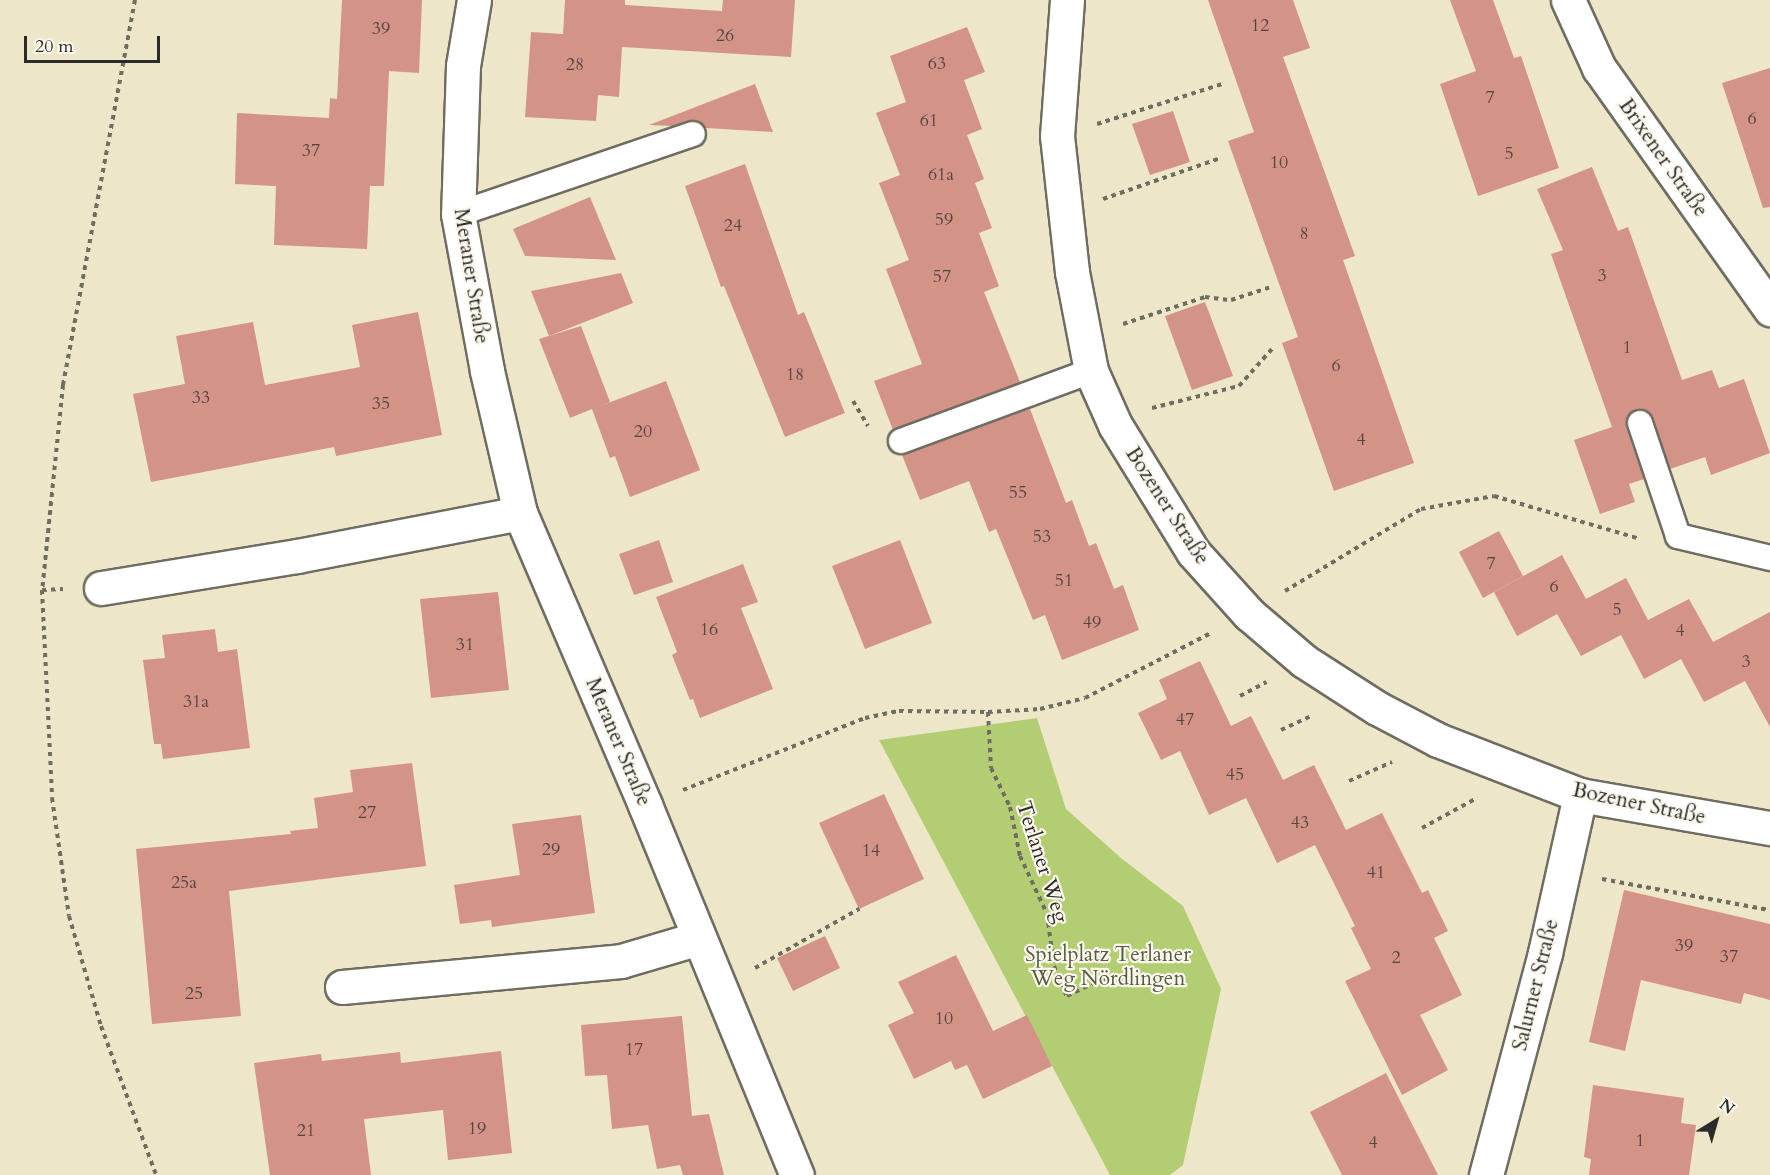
<!DOCTYPE html>
<html>
<head>
<meta charset="utf-8">
<style>
  body { margin:0 }
  #map { position:relative; width:1770px; height:1175px; overflow:hidden; background:#ede6c8; font-family:Cardo,serif }
  div>[style] { position:absolute }
  .green>* { inset:0; background:#b3cd73 }
  .building>* { inset:0; background:#d49387 }
  .path>* { height:4px; margin-top:-2px; transform-origin:0; background:repeating-linear-gradient(90deg,#6f6c62 0 4.5px,transparent 0 9px) }
  .roads { filter:drop-shadow(2px 0 #6f6c62) drop-shadow(-2px 0 #6f6c62) drop-shadow(0 2px #6f6c62) drop-shadow(0 -2px #6f6c62) }
  .lane>* { height:24px; margin:-12px; padding:0 12px; transform-origin:12px; border-radius:12px; background:#fff }
  .street>* { height:33px; margin:-16.5px; padding:0 16.5px; transform-origin:16.5px; border-radius:16.5px; background:#fff }
  span { translate:-50% -50%; white-space:nowrap; text-align:center; line-height:1.15; -webkit-text-stroke:4.5px #fbf7ec; paint-order:stroke }
  .number-label { font-size:18px; color:#554542 }
  .number-label span { -webkit-text-stroke-width:0 }
  .street-label { font-size:21px; color:#2b2b2b }
  .park-label { font-size:21px; color:#545c41 }
  .north { position:absolute; left:1686px; top:1091px; width:60px; height:60px; -webkit-text-stroke:4px #fbf7ec; paint-order:stroke; rotate:37deg; font-size:16px; font-weight:700; line-height:24px; text-align:center; color:#2b2b2b }
  .north::after { content:''; display:block; margin:auto; width:21px; height:27px; background:#2b2b2b; clip-path:polygon(50% 0,100% 100%,50% 72%,0 100%) }
  .scale { position:absolute; left:24px; top:36px; width:136px; height:27px; box-sizing:border-box; border:3px solid #2b2b2b; border-top:0; padding-left:8px; font-size:18px; line-height:21px; white-space:nowrap; color:#2b2b2b; -webkit-text-stroke:4px #fbf7ec; paint-order:stroke }
</style>
</head>
<body>
<div id="map">
  <div class="green">
    <div style="clip-path:polygon(1037px 718px,1066px 809px,1121px 858px,1183px 906px,1221px 989px,1183px 1165px,1170px 1175px,1110px 1175px,879px 740px)"></div>
  </div>
  <div class="building">
    <div style="clip-path:polygon(342px 0,422px 0,419px 73px,389px 71px,384px 186px,370px 186px,367px 249px,274px 245px,276px 186px,235px 184px,237px 113px,329px 118px,330px 98px,337px 99px)"></div>
    <div style="clip-path:polygon(565px 0,625px 0,625px 5px,722px 11px,723px 0,795px 0,791px 57px,622px 47px,619px 97px,598px 95px,596px 121px,525px 117px,531px 32px,563px 34px)"></div>
    <div style="clip-path:polygon(1208px 0,1293px 0,1310px 48px,1283px 57px,1355px 256px,1343px 260px,1414px 463px,1334px 491px,1282px 343px,1298px 337px,1228px 141px,1254px 132px)"></div>
    <div style="clip-path:polygon(1450px 0,1493px 0,1514px 58px,1521px 56px,1559px 168px,1478px 196px,1440px 84px,1476px 71px)"></div>
    <div style="clip-path:polygon(967px 27px,985px 72px,964px 80px,982px 129px,967px 135px,984px 179px,975px 183px,992px 228px,979px 233px,999px 286px,984px 292px,1020px 382px,893px 430px,874px 381px,922px 364px,886px 269px,909px 260px,879px 183px,900px 175px,876px 113px,906px 102px,890px 56px)"></div>
    <div style="clip-path:polygon(1770px 68px,1770px 207px,1763px 208px,1722px 83px)"></div>
    <div style="clip-path:polygon(755px 84px,773px 132px,706px 128px,695px 120px,672px 126px,649px 125px)"></div>
    <div style="clip-path:polygon(1173px 111px,1190px 162px,1150px 175px,1132px 124px)"></div>
    <div style="clip-path:polygon(745px 164px,798px 315px,804px 312px,845px 413px,785px 437px,724px 286px,721px 287px,685px 186px)"></div>
    <div style="clip-path:polygon(1592px 167px,1618px 231px,1628px 227px,1682px 380px,1712px 370px,1719px 388px,1744px 379px,1770px 453px,1711px 475px,1705px 457px,1670px 469px,1653px 418px,1643px 409px,1635px 410px,1629px 414px,1626px 427px,1644px 479px,1629px 484px,1635px 502px,1600px 514px,1574px 440px,1612px 427px,1551px 254px,1563px 250px,1537px 189px)"></div>
    <div style="clip-path:polygon(590px 197px,616px 260px,525px 256px,513px 229px)"></div>
    <div style="clip-path:polygon(621px 273px,633px 303px,549px 336px,531px 291px)"></div>
    <div style="clip-path:polygon(1205px 302px,1233px 376px,1192px 390px,1165px 316px)"></div>
    <div style="clip-path:polygon(418px 312px,442px 435px,336px 456px,334px 447px,151px 482px,133px 394px,185px 384px,176px 336px,253px 322px,265px 385px,360px 367px,352px 325px)"></div>
    <div style="clip-path:polygon(581px 326px,610px 402px,595px 408px,666px 381px,700px 470px,630px 497px,615px 456px,610px 458px,592px 409px,570px 418px,539px 339px)"></div>
    <div style="clip-path:polygon(1030px 409px,1066px 503px,1072px 500px,1089px 546px,1096px 543px,1114px 589px,1123px 585px,1139px 630px,1062px 660px,1045px 615px,1033px 620px,996px 529px,989px 532px,969px 481px,920px 500px,902px 455px)"></div>
    <div style="clip-path:polygon(1499px 531px,1523px 576px,1483px 598px,1459px 552px)"></div>
    <div style="clip-path:polygon(659px 540px,673px 582px,634px 595px,619px 554px)"></div>
    <div style="clip-path:polygon(900px 540px,932px 623px,865px 649px,832px 566px)"></div>
    <div style="clip-path:polygon(1562px 555px,1586px 599px,1626px 578px,1648px 620px,1689px 599px,1713px 642px,1770px 612px,1770px 727px,1745px 681px,1704px 702px,1681px 659px,1644px 679px,1621px 635px,1581px 656px,1557px 614px,1517px 636px,1494px 592px)"></div>
    <div style="clip-path:polygon(743px 564px,758px 602px,741px 608px,773px 689px,700px 718px,693px 699px,690px 700px,672px 655px,677px 652px,656px 597px)"></div>
    <div style="clip-path:polygon(498px 592px,509px 690px,431px 698px,420px 599px)"></div>
    <div style="clip-path:polygon(215px 629px,218px 652px,237px 649px,250px 748px,163px 759px,161px 744px,154px 744px,143px 660px,165px 658px,162px 635px)"></div>
    <div style="clip-path:polygon(1200px 661px,1231px 726px,1251px 716px,1283px 780px,1314px 765px,1346px 830px,1382px 813px,1422px 893px,1428px 890px,1448px 931px,1434px 938px,1462px 995px,1420px 1015px,1448px 1070px,1402px 1095px,1345px 981px,1371px 969px,1351px 928px,1355px 926px,1315px 845px,1277px 863px,1246px 798px,1209px 815px,1180px 751px,1161px 760px,1138px 713px,1167px 699px,1159px 680px)"></div>
    <div style="clip-path:polygon(412px 763px,426px 866px,229px 891px,241px 1016px,152px 1024px,136px 849px,291px 834px,290px 831px,318px 828px,314px 798px,353px 792px,350px 770px)"></div>
    <div style="clip-path:polygon(884px 794px,924px 879px,859px 909px,819px 823px)"></div>
    <div style="clip-path:polygon(581px 815px,595px 913px,492px 927px,491px 920px,460px 924px,454px 885px,520px 875px,512px 824px)"></div>
    <div style="clip-path:polygon(1624px 890px,1770px 924px,1770px 1000px,1744px 993px,1741px 1004px,1641px 980px,1625px 1051px,1589px 1042px)"></div>
    <div style="clip-path:polygon(825px 936px,840px 968px,793px 991px,777px 958px)"></div>
    <div style="clip-path:polygon(956px 955px,993px 1031px,1027px 1015px,1052px 1066px,983px 1099px,967px 1065px,955px 1070px,951px 1061px,914px 1079px,888px 1025px,914px 1013px,898px 982px)"></div>
    <div style="clip-path:polygon(682px 1016px,692px 1116px,709px 1114px,724px 1175px,683px 1175px,680px 1165px,657px 1169px,648px 1125px,612px 1129px,607px 1075px,585px 1076px,581px 1025px)"></div>
    <div style="clip-path:polygon(501px 1051px,512px 1153px,448px 1160px,443px 1110px,364px 1119px,371px 1175px,270px 1175px,254px 1063px,321px 1054px,322px 1061px,400px 1052px,401px 1063px)"></div>
    <div style="clip-path:polygon(1386px 1073px,1438px 1175px,1342px 1175px,1310px 1112px)"></div>
    <div style="clip-path:polygon(1593px 1085px,1684px 1098px,1681px 1123px,1696px 1125px,1689px 1175px,1589px 1175px,1591px 1159px,1584px 1157px)"></div>
  </div>
  <div class="path">
    <div style="left:135px;top:0;width:392px;rotate:100.6deg"></div>
    <div style="left:63px;top:385px;width:206px;rotate:95.8deg"></div>
    <div style="left:42px;top:590px;width:208px;rotate:87.2deg"></div>
    <div style="left:52px;top:798px;width:119px;rotate:81.8deg"></div>
    <div style="left:69px;top:916px;width:115px;rotate:73.8deg"></div>
    <div style="left:101px;top:1026px;width:159px;rotate:69.7deg"></div>
    <div style="left:1097px;top:124px;width:131px;rotate:-17.7deg"></div>
    <div style="left:1103px;top:199px;width:125px;rotate:-19.2deg"></div>
    <div style="left:1123px;top:324px;width:86px;rotate:-18.2deg"></div>
    <div style="left:1205px;top:297px;width:26px;rotate:7deg"></div>
    <div style="left:1231px;top:300px;width:40px;rotate:-18deg"></div>
    <div style="left:853px;top:401px;width:29px;rotate:59deg"></div>
    <div style="left:1152px;top:408px;width:90px;rotate:-14.2deg"></div>
    <div style="left:1239px;top:386px;width:50px;rotate:-48.3deg"></div>
    <div style="left:42px;top:590px;width:21px;rotate:-3deg"></div>
    <div style="left:1285px;top:591px;width:159px;rotate:-31.1deg"></div>
    <div style="left:1421px;top:509px;width:74px;rotate:-10.1deg"></div>
    <div style="left:1494px;top:496px;width:152px;rotate:16.4deg"></div>
    <div style="left:1240px;top:696px;width:30px;rotate:-28deg"></div>
    <div style="left:988px;top:712px;width:56px;rotate:86.9deg"></div>
    <div style="left:991px;top:768px;width:43px;rotate:64deg"></div>
    <div style="left:1010px;top:807px;width:50px;rotate:78.5deg"></div>
    <div style="left:1020px;top:856px;width:64px;rotate:65deg"></div>
    <div style="left:1047px;top:914px;width:52px;rotate:82.3deg"></div>
    <div style="left:1054px;top:966px;width:33px;rotate:67deg"></div>
    <div style="left:1067px;top:996px;width:39px;rotate:-26deg"></div>
    <div style="left:1102px;top:979px;width:22px;rotate:-5deg"></div>
    <div style="left:1281px;top:730px;width:35px;rotate:-25deg"></div>
    <div style="left:1349px;top:781px;width:47px;rotate:-23.8deg"></div>
    <div style="left:683px;top:790px;width:196px;rotate:-21.6deg"></div>
    <div style="left:865px;top:718px;width:35px;rotate:-12deg"></div>
    <div style="left:899px;top:711px;width:89px;rotate:0.6deg"></div>
    <div style="left:988px;top:712px;width:52px;rotate:-3.3deg"></div>
    <div style="left:1040px;top:709px;width:46px;rotate:-13.7deg"></div>
    <div style="left:1085px;top:698px;width:142px;rotate:-27.3deg"></div>
    <div style="left:1422px;top:828px;width:63px;rotate:-28.6deg"></div>
    <div style="left:1602px;top:879px;width:171px;rotate:10.5deg"></div>
    <div style="left:755px;top:968px;width:120px;rotate:-29.6deg"></div>
  </div>
  <div class="roads">
    <div class="lane">
      <div style="left:458px;top:214px;width:248px;rotate:-18.8deg"></div>
      <div style="left:1640px;top:423px;width:119px;rotate:71.4deg"></div>
      <div style="left:1678px;top:536px;width:95px;rotate:13.4deg"></div>
      <div style="left:901px;top:441px;width:202px;rotate:-20.2deg"></div>
    </div>
    <div class="street">
      <div style="left:474px;top:0;width:67px;rotate:99.5deg"></div>
      <div style="left:463px;top:66px;width:148px;rotate:91.9deg"></div>
      <div style="left:458px;top:214px;width:160px;rotate:79.5deg"></div>
      <div style="left:487px;top:371px;width:146px;rotate:76.9deg"></div>
      <div style="left:520px;top:513px;width:318px;rotate:66.8deg"></div>
      <div style="left:645px;top:805px;width:400px;rotate:67.7deg"></div>
      <div style="left:1067px;top:0;width:136px;rotate:94.2deg"></div>
      <div style="left:1057px;top:136px;width:137px;rotate:83.7deg"></div>
      <div style="left:1072px;top:272px;width:101px;rotate:79.1deg"></div>
      <div style="left:1091px;top:371px;width:59px;rotate:66deg"></div>
      <div style="left:1115px;top:425px;width:149px;rotate:58.4deg"></div>
      <div style="left:1193px;top:552px;width:84px;rotate:47.9deg"></div>
      <div style="left:1249px;top:614px;width:72px;rotate:40.5deg"></div>
      <div style="left:1304px;top:661px;width:87px;rotate:32.8deg"></div>
      <div style="left:1377px;top:708px;width:69px;rotate:27.7deg"></div>
      <div style="left:1438px;top:740px;width:152px;rotate:21.2deg"></div>
      <div style="left:1580px;top:795px;width:193px;rotate:9.9deg"></div>
      <div style="left:1568px;top:0;width:75px;rotate:65.5deg"></div>
      <div style="left:1599px;top:68px;width:296px;rotate:54.6deg"></div>
      <div style="left:101px;top:588px;width:199px;rotate:-9.3deg"></div>
      <div style="left:297px;top:556px;width:227px;rotate:-10.9deg"></div>
      <div style="left:342px;top:987px;width:280px;rotate:-5.3deg"></div>
      <div style="left:621px;top:961px;width:81px;rotate:-16.4deg"></div>
      <div style="left:1486px;top:1175px;width:230px;rotate:-75.1deg"></div>
      <div style="left:1545px;top:953px;width:162px;rotate:-77.5deg"></div>
    </div>
  </div>
  <div class="number-label">
    <span style="left:1260px;top:26px">12</span>
    <span style="left:381px;top:29px">39</span>
    <span style="left:725px;top:36px">26</span>
    <span style="left:937px;top:64px">63</span>
    <span style="left:575px;top:65px">28</span>
    <span style="left:1490px;top:98px">7</span>
    <span style="left:1752px;top:119px">6</span>
    <span style="left:929px;top:121px">61</span>
    <span style="left:311px;top:151px">37</span>
    <span style="left:1509px;top:154px">5</span>
    <span style="left:1279px;top:163px">10</span>
    <span style="left:941px;top:175px">61a</span>
    <span style="left:944px;top:220px">59</span>
    <span style="left:733px;top:226px">24</span>
    <span style="left:1304px;top:234px">8</span>
    <span style="left:1602px;top:276px">3</span>
    <span style="left:942px;top:277px">57</span>
    <span style="left:1627px;top:348px">1</span>
    <span style="left:1336px;top:366px">6</span>
    <span style="left:795px;top:375px">18</span>
    <span style="left:201px;top:398px">33</span>
    <span style="left:381px;top:404px">35</span>
    <span style="left:643px;top:432px">20</span>
    <span style="left:1361px;top:440px">4</span>
    <span style="left:1018px;top:493px">55</span>
    <span style="left:1042px;top:537px">53</span>
    <span style="left:1491px;top:564px">7</span>
    <span style="left:1064px;top:581px">51</span>
    <span style="left:1554px;top:587px">6</span>
    <span style="left:1617px;top:610px">5</span>
    <span style="left:1092px;top:623px">49</span>
    <span style="left:709px;top:630px">16</span>
    <span style="left:1680px;top:631px">4</span>
    <span style="left:465px;top:645px">31</span>
    <span style="left:1746px;top:662px">3</span>
    <span style="left:196px;top:702px">31a</span>
    <span style="left:1185px;top:720px">47</span>
    <span style="left:1235px;top:775px">45</span>
    <span style="left:367px;top:813px">27</span>
    <span style="left:1300px;top:823px">43</span>
    <span style="left:551px;top:850px">29</span>
    <span style="left:871px;top:851px">14</span>
    <span style="left:1376px;top:873px">41</span>
    <span style="left:184px;top:883px">25a</span>
    <span style="left:1684px;top:946px">39</span>
    <span style="left:1729px;top:957px">37</span>
    <span style="left:1396px;top:958px">2</span>
    <span style="left:194px;top:994px">25</span>
    <span style="left:944px;top:1019px">10</span>
    <span style="left:634px;top:1050px">17</span>
    <span style="left:477px;top:1129px">19</span>
    <span style="left:306px;top:1131px">21</span>
    <span style="left:1640px;top:1141px">1</span>
    <span style="left:1373px;top:1143px">4</span>
  </div>
  <div class="street-label">
    <span style="left:1663px;top:158px;rotate:55deg">Brixener Straße</span>
    <span style="left:471px;top:276px;rotate:81deg">Meraner Straße</span>
    <span style="left:1167px;top:506px;rotate:57deg">Bozener Straße</span>
    <span style="left:618px;top:742px;rotate:67deg">Meraner Straße</span>
    <span style="left:1639px;top:804px;rotate:12deg">Bozener Straße</span>
    <span style="left:1042px;top:862px;rotate:72deg">Terlaner Weg</span>
    <span style="left:1536px;top:985px;rotate:-76deg">Salurner Straße</span>
  </div>
  <div class="park-label">
    <span style="left:1108px;top:967px">Spielplatz Terlaner<br>Weg Nördlingen</span>
  </div>
  <div class="north">N</div>
  <div class="scale">20 m</div>
</div>
</body>
</html>
